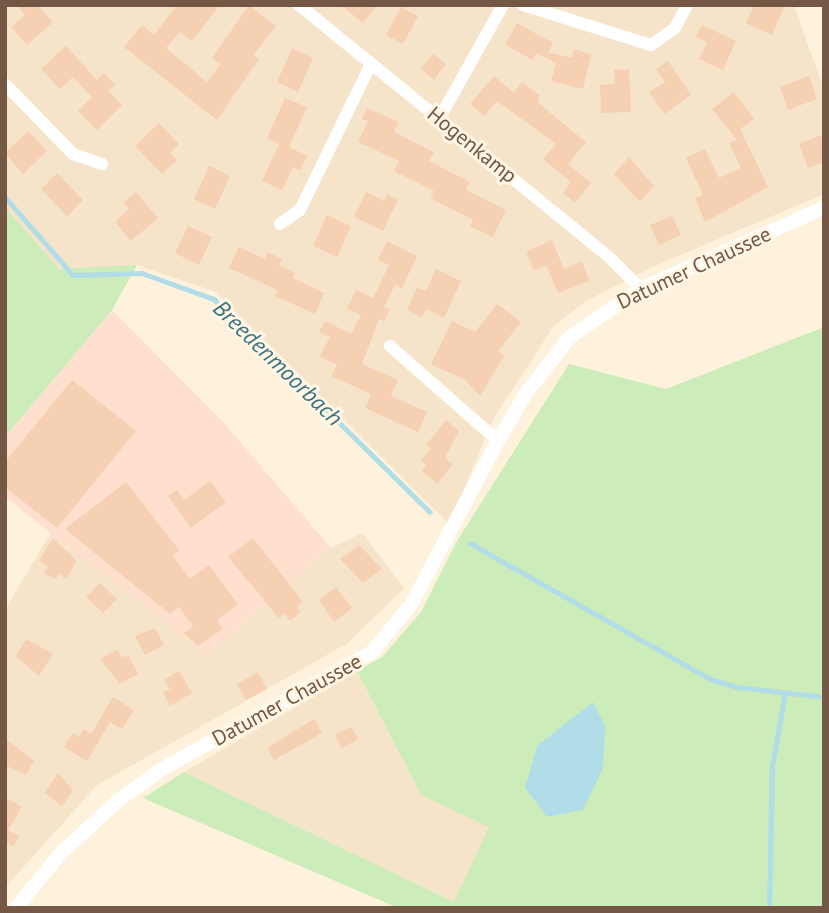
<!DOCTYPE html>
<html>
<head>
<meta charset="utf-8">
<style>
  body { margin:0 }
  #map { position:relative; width:829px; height:913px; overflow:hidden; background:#fef2dc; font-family:"PT Sans",sans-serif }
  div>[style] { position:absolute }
  .residential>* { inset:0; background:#f6e4ca }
  .commercial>* { inset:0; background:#ffe0cf }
  .green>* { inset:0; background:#ccecba }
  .water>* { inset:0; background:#b0dde8 }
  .stream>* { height:4.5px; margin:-2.25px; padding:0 2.25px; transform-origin:2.25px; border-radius:2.25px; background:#b0dde8 }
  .building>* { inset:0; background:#f5d0b2 }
  .minor>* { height:12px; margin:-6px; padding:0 6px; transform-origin:6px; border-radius:6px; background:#fff }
  .tertiary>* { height:14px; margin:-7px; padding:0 7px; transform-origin:7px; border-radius:7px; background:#fff }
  span { translate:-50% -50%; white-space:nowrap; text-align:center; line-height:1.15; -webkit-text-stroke:6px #fff6e4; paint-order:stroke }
  .street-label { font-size:21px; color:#745744 }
  .water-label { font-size:23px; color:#397383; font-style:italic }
  .frame { position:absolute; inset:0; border:7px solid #745744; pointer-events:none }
</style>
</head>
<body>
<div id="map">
  <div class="residential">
    <div style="clip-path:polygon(5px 5px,794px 5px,824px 90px,824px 194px,648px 269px,583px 303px,553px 327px,494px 418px,449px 524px,216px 292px,137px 265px,59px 270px,5px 207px)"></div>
    <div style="clip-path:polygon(51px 532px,207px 655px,331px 548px,362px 533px,404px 588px,348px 643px,96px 786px,5px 888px,5px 610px)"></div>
    <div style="clip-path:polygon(357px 671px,421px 795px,490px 827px,454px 902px,184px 772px)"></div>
  </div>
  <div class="commercial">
    <div style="clip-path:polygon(112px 310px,224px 423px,331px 548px,207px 655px,5px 497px,5px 437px)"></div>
  </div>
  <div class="green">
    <div style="clip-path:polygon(5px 207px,59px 269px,137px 265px,112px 310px,5px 437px)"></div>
    <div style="clip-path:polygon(824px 327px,824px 908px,398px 908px,143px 798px,184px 772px,454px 902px,489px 827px,421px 795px,357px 671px,382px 657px,421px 612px,457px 541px,569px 364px,666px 389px)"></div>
  </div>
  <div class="water">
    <div style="clip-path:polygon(593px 702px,605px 726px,603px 768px,583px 810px,547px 817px,525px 788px,537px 746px)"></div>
  </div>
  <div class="stream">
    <div style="left:5px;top:197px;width:103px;rotate:48.9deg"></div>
    <div style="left:73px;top:275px;width:69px;rotate:-1.7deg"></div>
    <div style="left:142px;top:273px;width:77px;rotate:19.9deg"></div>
    <div style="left:214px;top:299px;width:303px;rotate:44.6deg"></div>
    <div style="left:470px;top:543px;width:276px;rotate:29.5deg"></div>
    <div style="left:710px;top:679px;width:29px;rotate:16deg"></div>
    <div style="left:738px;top:687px;width:87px;rotate:6.6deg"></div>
    <div style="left:769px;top:908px;width:142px;rotate:-88.8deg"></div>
    <div style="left:772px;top:766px;width:74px;rotate:-79.9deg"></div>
  </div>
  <div class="building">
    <div style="clip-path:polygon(17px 5px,37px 5px,53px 22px,27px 45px,11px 27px,25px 15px)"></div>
    <div style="clip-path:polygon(177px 5px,220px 5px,192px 41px,180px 32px,166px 48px,207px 82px,221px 64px,212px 58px,249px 5px,276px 26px,253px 55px,259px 59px,217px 120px,124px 47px,142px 25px,154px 35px)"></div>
    <div style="clip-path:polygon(341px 5px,377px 5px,363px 23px)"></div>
    <div style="clip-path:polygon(754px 5px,785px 5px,772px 35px,746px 23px)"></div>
    <div style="clip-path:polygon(401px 7px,418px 16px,403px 44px,386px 35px)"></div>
    <div style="clip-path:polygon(517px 23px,553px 43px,548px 52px,572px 58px,574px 49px,591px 54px,583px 89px,551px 81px,556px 63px,536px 53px,533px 60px,505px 45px)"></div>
    <div style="clip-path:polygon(702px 25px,736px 41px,723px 70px,699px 59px,707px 42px,696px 37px)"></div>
    <div style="clip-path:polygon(66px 46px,97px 80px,104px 73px,115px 85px,108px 91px,122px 105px,97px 130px,78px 111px,92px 97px,73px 77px,60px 89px,41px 69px)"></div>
    <div style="clip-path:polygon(292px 48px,313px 58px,298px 92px,277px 82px)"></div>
    <div style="clip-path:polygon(433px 54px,446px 64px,434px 80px,421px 69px)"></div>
    <div style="clip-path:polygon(668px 61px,691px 95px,664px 114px,649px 92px,665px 82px,656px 69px)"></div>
    <div style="clip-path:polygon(629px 69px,631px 112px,601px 113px,600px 85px,615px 84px,614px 70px)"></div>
    <div style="clip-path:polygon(494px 76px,514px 93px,522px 82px,540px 95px,538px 103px,586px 142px,568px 164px,591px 183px,575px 203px,563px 193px,571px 182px,543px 159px,556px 144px,497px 101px,484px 116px,470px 104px)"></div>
    <div style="clip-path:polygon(809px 76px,817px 99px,788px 110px,780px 87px)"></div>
    <div style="clip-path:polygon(734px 92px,754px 119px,740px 129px,768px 187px,705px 222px,695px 198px,703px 195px,686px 158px,705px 149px,719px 178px,741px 168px,729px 143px,737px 140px,712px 109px)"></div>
    <div style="clip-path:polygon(285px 98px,307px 107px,289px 147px,307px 156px,300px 170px,293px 167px,282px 190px,262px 181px,279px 144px,267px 138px)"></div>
    <div style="clip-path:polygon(367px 108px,399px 122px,394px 132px,434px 152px,429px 161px,470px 182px,466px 190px,506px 210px,493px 237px,470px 226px,473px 220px,430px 198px,434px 191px,394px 171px,399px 161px,358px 142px,368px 121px,362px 119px)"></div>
    <div style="clip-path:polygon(159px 123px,179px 144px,170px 153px,177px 160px,162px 174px,135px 146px)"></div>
    <div style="clip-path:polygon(28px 131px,47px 151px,23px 174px,5px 153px)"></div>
    <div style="clip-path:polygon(824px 134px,824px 162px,808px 168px,799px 144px)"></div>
    <div style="clip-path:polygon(629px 157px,654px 186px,640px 202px,614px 174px)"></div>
    <div style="clip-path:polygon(209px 166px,230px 176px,215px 209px,194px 199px)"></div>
    <div style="clip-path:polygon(57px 173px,83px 200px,67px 216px,41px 189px)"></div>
    <div style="clip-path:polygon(136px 192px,158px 218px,131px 241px,115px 222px,129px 209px,123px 203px)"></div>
    <div style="clip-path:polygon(366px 192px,384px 201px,387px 194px,398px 199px,383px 231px,354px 217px)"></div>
    <div style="clip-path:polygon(327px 215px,351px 226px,337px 257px,313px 246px)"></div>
    <div style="clip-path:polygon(672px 216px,681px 235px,659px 245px,650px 225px)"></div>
    <div style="clip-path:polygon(188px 226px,212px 237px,199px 265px,175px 253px)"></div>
    <div style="clip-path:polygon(552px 240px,564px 269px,582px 261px,589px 281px,558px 293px,546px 265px,534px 271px,526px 252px)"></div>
    <div style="clip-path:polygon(387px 241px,417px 256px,402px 288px,395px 285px,384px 307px,390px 310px,384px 321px,379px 319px,362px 364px,398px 380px,391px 396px,427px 412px,418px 432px,365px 408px,371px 394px,331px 376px,337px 365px,320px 356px,330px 337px,319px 332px,325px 321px,351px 334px,361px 315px,347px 309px,356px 290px,373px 298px,389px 265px,378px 260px)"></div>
    <div style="clip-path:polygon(239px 247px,265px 259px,268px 252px,282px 259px,279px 265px,295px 273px,293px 278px,324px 293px,315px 314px,275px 296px,278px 290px,229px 268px)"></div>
    <div style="clip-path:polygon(436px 269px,461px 281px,444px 318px,426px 309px,422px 317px,407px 310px,417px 287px,426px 291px)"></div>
    <div style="clip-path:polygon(497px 304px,521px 322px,498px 351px,504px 356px,480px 396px,465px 380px,431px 364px,452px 321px,475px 332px)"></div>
    <div style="clip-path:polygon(72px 380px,136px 431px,57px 528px,5px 487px,5px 462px)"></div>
    <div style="clip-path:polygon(446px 420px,459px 431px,445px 458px,453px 464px,437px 484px,422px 471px,427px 465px,421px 460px,431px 449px,426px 445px)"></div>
    <div style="clip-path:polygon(210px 481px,226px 502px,191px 528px,168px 496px,177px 490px,184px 500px)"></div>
    <div style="clip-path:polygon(126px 482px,179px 550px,173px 556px,190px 579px,209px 565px,238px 604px,217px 620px,223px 629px,198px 646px,184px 633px,193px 626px,179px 607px,170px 614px,65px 529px)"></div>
    <div style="clip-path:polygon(53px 538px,77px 561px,66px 579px,59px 574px,55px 579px,44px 573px,48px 566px,39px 561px)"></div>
    <div style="clip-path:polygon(253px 538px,303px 602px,297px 607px,301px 612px,290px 621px,284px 614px,279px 618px,228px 557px)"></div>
    <div style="clip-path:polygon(359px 545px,382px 569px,363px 583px,340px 559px)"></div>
    <div style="clip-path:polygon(100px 583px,117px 599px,103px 613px,86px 597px)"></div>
    <div style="clip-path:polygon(336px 587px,352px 608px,334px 622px,319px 600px)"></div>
    <div style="clip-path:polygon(155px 628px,164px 645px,145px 655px,135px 636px)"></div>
    <div style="clip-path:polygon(26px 639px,53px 654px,39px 676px,16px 656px)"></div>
    <div style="clip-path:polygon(117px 649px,122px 658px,128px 655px,138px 674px,120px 684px,100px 659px)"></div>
    <div style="clip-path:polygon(179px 671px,192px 693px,170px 706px,163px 693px,170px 689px,164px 680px)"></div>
    <div style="clip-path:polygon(258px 672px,267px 689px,246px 700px,237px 684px)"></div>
    <div style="clip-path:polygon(113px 697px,134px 710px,122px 729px,110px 722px,87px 761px,64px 747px,73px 733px,79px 737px,84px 729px,91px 734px)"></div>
    <div style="clip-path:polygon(314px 719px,322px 733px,274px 760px,267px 748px)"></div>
    <div style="clip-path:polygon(351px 727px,358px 739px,342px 748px,335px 735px)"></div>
    <div style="clip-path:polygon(5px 738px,34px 761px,26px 775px,5px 765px)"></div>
    <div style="clip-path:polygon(58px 773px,73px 790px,62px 806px,44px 793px)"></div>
    <div style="clip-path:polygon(5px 797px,22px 807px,8px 830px,19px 836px,14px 847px,5px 842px)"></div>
  </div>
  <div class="minor">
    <div style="left:299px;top:5px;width:397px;rotate:39.1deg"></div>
    <div style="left:607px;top:255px;width:48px;rotate:45deg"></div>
    <div style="left:523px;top:5px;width:134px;rotate:17.4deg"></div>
    <div style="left:651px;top:45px;width:29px;rotate:-35deg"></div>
    <div style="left:675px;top:28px;width:26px;rotate:-62deg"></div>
    <div style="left:5px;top:84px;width:98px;rotate:45.8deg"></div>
    <div style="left:73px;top:154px;width:31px;rotate:19deg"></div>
    <div style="left:439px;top:119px;width:131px;rotate:-60.7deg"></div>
    <div style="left:280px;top:224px;width:24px;rotate:-35deg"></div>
    <div style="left:300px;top:210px;width:162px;rotate:-64.1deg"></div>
    <div style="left:390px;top:346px;width:144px;rotate:41.3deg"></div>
  </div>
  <div class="tertiary">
    <div style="left:16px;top:908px;width:71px;rotate:-50.7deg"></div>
    <div style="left:61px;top:853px;width:80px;rotate:-42.5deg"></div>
    <div style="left:120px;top:799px;width:52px;rotate:-35.5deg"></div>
    <div style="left:162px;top:769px;width:240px;rotate:-29.1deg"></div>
    <div style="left:372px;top:652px;width:61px;rotate:-50.3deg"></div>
    <div style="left:411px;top:605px;width:186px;rotate:-62.1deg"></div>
    <div style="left:498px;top:441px;width:56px;rotate:-59.7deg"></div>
    <div style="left:526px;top:393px;width:71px;rotate:-51.8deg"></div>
    <div style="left:570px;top:337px;width:86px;rotate:-34.1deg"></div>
    <div style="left:641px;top:289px;width:200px;rotate:-23.9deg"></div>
  </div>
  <div class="street-label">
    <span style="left:472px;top:145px;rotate:39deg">Hogenkamp</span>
    <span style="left:694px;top:268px;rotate:-25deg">Datumer Chaussee</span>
    <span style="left:287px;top:700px;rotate:-29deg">Datumer Chaussee</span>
  </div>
  <div class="water-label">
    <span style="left:278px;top:363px;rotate:44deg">Breedenmoorbach</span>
  </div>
  <div class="frame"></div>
</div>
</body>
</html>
